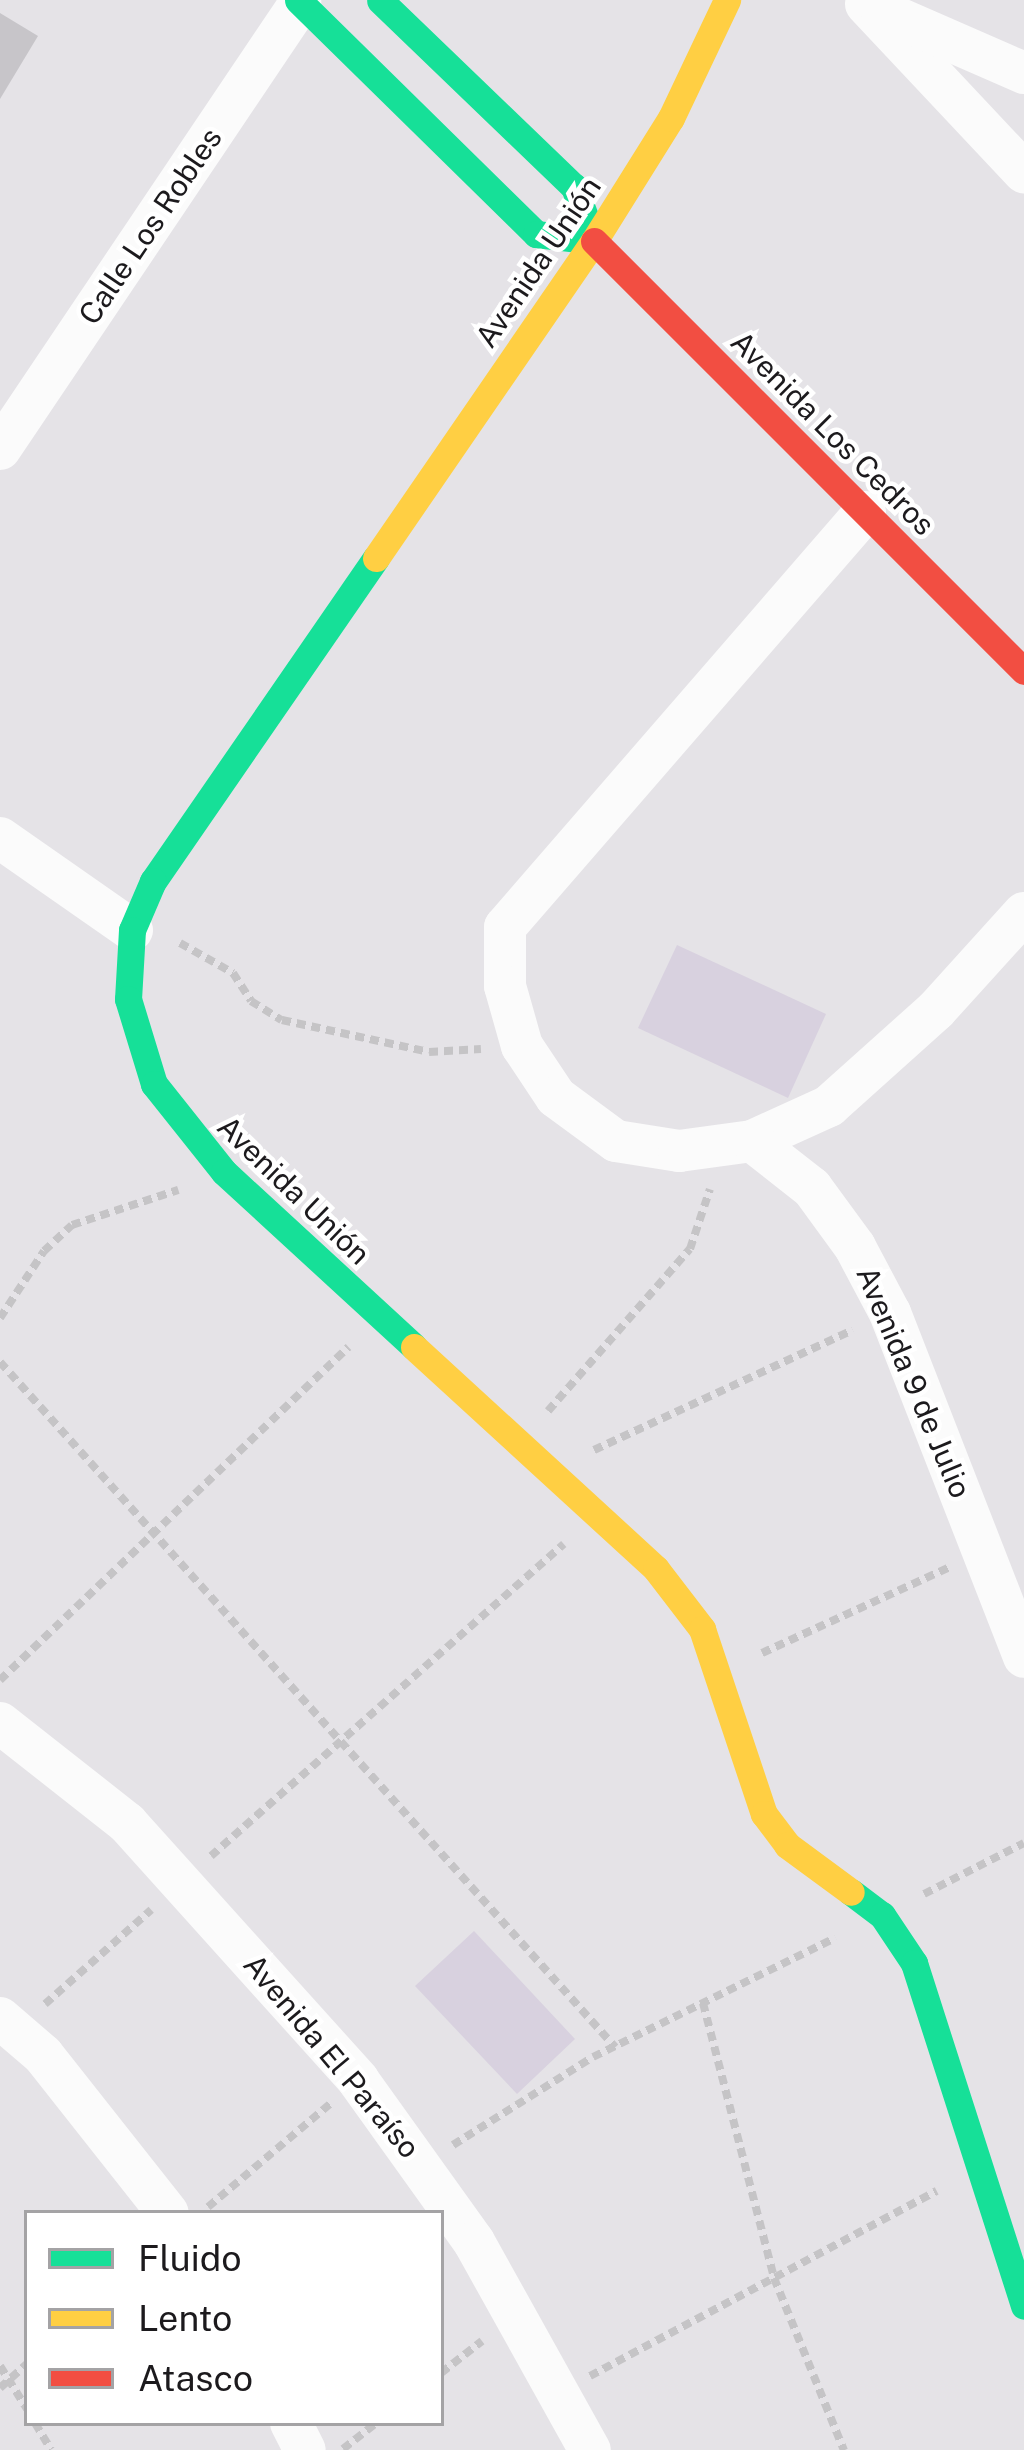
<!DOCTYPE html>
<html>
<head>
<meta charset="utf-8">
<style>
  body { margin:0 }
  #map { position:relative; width:1024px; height:2450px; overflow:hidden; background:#e5e3e7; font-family:"Public Sans",sans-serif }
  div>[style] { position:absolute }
  .green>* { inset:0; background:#d8d1df }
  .building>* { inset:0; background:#c7c5c9 }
  .path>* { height:8px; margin-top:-4px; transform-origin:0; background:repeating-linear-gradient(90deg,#c5c4c6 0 9px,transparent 0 15px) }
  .street>* { height:42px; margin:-21px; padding:0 21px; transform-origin:21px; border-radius:21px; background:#fbfbfb }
  .fast>* { height:27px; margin:-13.5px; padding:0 13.5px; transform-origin:13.5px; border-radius:13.5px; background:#16e098 }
  .slow>* { height:27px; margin:-13.5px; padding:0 13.5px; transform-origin:13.5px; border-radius:13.5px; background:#ffcf43 }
  .jam>* { height:27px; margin:-13.5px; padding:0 13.5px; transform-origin:13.5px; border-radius:13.5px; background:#f24e42 }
  span { translate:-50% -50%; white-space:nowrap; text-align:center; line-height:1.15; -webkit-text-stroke:9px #fff; paint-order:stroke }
  .street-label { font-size:30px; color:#1c1a1d }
  .legend { position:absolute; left:24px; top:2210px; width:420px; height:216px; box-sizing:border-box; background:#fff; border:3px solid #a4a3a5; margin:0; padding:15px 21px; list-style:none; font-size:36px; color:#1c1a1d }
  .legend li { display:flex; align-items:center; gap:24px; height:60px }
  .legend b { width:60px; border:3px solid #a4a3a5 }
</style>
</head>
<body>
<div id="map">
  <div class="green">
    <div style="clip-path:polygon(677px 945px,826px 1014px,788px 1098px,638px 1028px)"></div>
    <div style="clip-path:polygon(474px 1931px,575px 2039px,517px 2094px,415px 1986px)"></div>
  </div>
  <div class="building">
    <div style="clip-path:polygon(0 13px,38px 36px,0 99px)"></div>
  </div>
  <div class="path">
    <div style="left:180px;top:943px;width:61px;rotate:29.5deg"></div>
    <div style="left:233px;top:973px;width:33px;rotate:57deg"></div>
    <div style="left:251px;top:1001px;width:36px;rotate:32deg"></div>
    <div style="left:282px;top:1020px;width:150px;rotate:12.3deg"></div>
    <div style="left:429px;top:1052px;width:52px;rotate:-3.3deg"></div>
    <div style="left:0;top:1318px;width:80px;rotate:-56.7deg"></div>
    <div style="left:44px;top:1251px;width:38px;rotate:-43deg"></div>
    <div style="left:72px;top:1225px;width:112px;rotate:-18.3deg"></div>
    <div style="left:0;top:1362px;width:921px;rotate:48.08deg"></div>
    <div style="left:548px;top:1411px;width:215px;rotate:-48.8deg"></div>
    <div style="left:690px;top:1249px;width:63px;rotate:-71.6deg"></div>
    <div style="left:594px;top:1450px;width:285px;rotate:-24.9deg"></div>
    <div style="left:762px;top:1653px;width:207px;rotate:-24.6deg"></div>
    <div style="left:0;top:1680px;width:482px;rotate:-43.7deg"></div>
    <div style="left:211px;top:1856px;width:471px;rotate:-41.5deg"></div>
    <div style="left:924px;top:1894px;width:112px;rotate:-27deg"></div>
    <div style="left:703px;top:2003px;width:284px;rotate:75.5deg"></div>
    <div style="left:774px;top:2278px;width:186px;rotate:67.9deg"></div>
    <div style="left:45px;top:2004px;width:142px;rotate:-41.6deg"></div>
    <div style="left:453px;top:2145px;width:165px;rotate:-32.2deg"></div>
    <div style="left:593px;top:2057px;width:270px;rotate:-26.2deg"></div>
    <div style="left:208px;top:2207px;width:160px;rotate:-40.2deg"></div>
    <div style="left:0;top:2366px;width:51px;rotate:57.9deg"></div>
    <div style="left:441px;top:2373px;width:52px;rotate:-38deg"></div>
    <div style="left:590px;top:2376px;width:393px;rotate:-28.1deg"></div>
    <div style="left:0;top:2388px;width:36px;rotate:-42deg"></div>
    <div style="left:35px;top:2423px;width:31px;rotate:59deg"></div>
    <div style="left:343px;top:2449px;width:42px;rotate:-38.2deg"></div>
  </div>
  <div class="street">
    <div style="left:866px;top:4px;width:231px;rotate:46.8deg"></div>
    <div style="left:882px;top:11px;width:155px;rotate:23.6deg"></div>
    <div style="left:0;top:449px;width:538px;rotate:-56.07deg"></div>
    <div style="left:865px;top:512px;width:549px;rotate:130.94deg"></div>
    <div style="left:505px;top:927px;width:59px;rotate:90deg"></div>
    <div style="left:505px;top:986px;width:62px;rotate:74.2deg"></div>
    <div style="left:522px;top:1046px;width:61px;rotate:56.3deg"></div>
    <div style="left:556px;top:1097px;width:74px;rotate:36.3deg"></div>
    <div style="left:616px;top:1141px;width:64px;rotate:9deg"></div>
    <div style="left:679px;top:1151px;width:74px;rotate:-7.8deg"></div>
    <div style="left:752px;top:1141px;width:85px;rotate:-24.4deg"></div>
    <div style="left:829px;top:1106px;width:144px;rotate:-41.9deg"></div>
    <div style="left:936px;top:1010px;width:131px;rotate:-47.8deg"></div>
    <div style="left:0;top:838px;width:161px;rotate:34.9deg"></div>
    <div style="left:752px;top:1141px;width:76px;rotate:38.1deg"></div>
    <div style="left:812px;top:1188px;width:73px;rotate:53.9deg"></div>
    <div style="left:855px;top:1247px;width:75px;rotate:62.1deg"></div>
    <div style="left:890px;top:1313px;width:369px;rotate:68.7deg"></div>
    <div style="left:0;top:1723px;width:162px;rotate:38.2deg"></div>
    <div style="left:127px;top:1823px;width:346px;rotate:48deg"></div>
    <div style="left:358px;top:2080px;width:199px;rotate:54.4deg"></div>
    <div style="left:474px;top:2242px;width:238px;rotate:60.9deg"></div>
    <div style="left:0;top:2018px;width:57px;rotate:40.7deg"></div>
    <div style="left:43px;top:2055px;width:201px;rotate:51.7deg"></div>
    <div style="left:291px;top:2423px;width:30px;rotate:63deg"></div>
  </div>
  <div class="fast">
    <div style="left:298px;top:0;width:334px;rotate:44.5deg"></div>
    <div style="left:536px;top:234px;width:58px;rotate:6.9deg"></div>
    <div style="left:594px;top:241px;width:58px;rotate:-110.3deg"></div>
    <div style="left:574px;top:187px;width:269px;rotate:-136.1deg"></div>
    <div style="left:376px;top:558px;width:393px;rotate:124.6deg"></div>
    <div style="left:153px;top:881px;width:53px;rotate:113.2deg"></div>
    <div style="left:132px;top:930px;width:69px;rotate:93.3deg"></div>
    <div style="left:128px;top:999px;width:89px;rotate:73deg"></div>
    <div style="left:154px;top:1084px;width:112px;rotate:51.5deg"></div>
    <div style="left:224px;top:1172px;width:258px;rotate:42.6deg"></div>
    <div style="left:851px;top:1892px;width:39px;rotate:37deg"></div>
    <div style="left:882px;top:1915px;width:58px;rotate:56.3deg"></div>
    <div style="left:914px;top:1963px;width:360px;rotate:72.2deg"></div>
  </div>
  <div class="slow">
    <div style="left:376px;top:558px;width:385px;rotate:-55.5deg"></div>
    <div style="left:594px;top:241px;width:145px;rotate:-58deg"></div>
    <div style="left:671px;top:118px;width:131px;rotate:-64.6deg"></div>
    <div style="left:414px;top:1347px;width:328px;rotate:42.5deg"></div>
    <div style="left:656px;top:1569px;width:76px;rotate:52.5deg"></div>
    <div style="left:702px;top:1629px;width:195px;rotate:71.5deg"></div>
    <div style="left:764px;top:1814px;width:39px;rotate:53deg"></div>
    <div style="left:787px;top:1845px;width:79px;rotate:36.3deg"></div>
  </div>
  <div class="jam">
    <div style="left:594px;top:241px;width:608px;rotate:45deg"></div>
  </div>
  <div class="street-label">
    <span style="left:150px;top:226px;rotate:-56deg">Calle Los Robles</span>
    <span style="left:538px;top:262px;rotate:-56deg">Avenida Unión</span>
    <span style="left:833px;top:433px;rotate:45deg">Avenida Los Cedros</span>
    <span style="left:294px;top:1190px;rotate:44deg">Avenida Unión</span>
    <span style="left:914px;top:1382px;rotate:67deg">Avenida 9 de Julio</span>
    <span style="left:332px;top:2056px;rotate:50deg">Avenida El Paraíso</span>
  </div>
  <ul class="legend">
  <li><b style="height:15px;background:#16e098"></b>Fluido</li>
  <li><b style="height:15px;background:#ffcf43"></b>Lento</li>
  <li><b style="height:15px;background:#f24e42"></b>Atasco</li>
  </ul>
</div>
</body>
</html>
